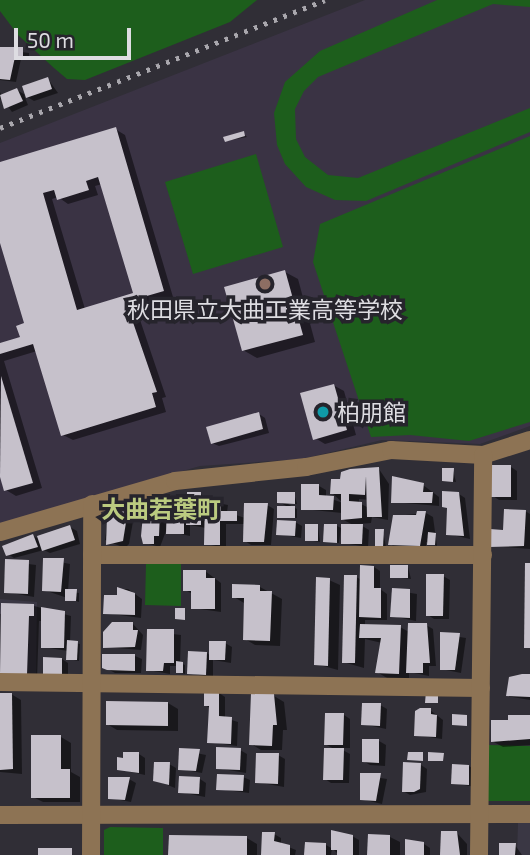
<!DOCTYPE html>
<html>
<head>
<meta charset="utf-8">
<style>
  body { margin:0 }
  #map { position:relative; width:530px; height:855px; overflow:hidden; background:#302e36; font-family:"Exo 2","Noto Sans JP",sans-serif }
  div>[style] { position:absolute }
  .built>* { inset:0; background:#3a3744 }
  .education>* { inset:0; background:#3a3344 }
  .green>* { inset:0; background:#1d5e1c }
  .shadow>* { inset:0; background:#0007 }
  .building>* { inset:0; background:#c6c1cb }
  .minor>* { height:18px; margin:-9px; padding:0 9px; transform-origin:9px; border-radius:9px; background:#8d7354 }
  .rail>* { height:4.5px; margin-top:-2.25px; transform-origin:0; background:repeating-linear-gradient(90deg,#a9a7ad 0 3.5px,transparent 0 10.5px) }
  .dots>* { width:19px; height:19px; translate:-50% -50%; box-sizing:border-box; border:4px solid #26242c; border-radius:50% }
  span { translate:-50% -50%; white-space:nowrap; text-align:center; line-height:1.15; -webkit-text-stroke:7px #26242c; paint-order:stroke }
  .poi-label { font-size:23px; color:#dedde2 }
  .left { translate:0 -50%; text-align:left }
  .neighbourhood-label { font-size:24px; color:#bbcb80; font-weight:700 }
  .scale { position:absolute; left:14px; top:28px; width:117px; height:32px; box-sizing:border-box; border:4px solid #dedde2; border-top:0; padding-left:9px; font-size:21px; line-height:24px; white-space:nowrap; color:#dedde2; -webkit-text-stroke:5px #26242c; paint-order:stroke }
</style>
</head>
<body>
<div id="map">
  <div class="built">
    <div style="clip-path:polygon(0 599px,37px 602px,36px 676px,0 677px)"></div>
    <div style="clip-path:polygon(518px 823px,530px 823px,530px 855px,517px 855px)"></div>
  </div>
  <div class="education">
    <div style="clip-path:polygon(365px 0,530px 0,530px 426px,480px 444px,382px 440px,302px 459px,200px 466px,0 524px,0 143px)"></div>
  </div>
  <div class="green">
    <div style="clip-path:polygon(0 0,257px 0,230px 22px,85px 80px,67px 79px,54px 68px,18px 35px,0 11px)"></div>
    <div style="clip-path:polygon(437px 0,530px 0,530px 7px,493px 4px,318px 77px,304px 91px,295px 109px,296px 139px,305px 157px,328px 175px,358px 178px,530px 108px,530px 132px,366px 201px,335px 200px,306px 187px,285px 164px,277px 145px,274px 113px,285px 82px,320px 51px)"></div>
    <div style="clip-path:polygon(530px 136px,530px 422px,469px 441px,410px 435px,371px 437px,313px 262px,320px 224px)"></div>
    <div style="clip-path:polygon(256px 154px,283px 247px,193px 274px,165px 182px)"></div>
    <div style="clip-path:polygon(146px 564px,181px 564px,181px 606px,145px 605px)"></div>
    <div style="clip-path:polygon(488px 745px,530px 746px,530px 801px,488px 801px)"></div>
    <div style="clip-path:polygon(110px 827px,163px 828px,163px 855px,104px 855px,104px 830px)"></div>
  </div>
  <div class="shadow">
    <div style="clip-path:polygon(0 49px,29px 53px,29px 60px,21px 59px,16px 82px,0 80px)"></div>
    <div style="clip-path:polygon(48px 79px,58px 93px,34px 101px,24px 95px,28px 105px,12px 112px,1px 97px,0 101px,0 92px,2px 96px,17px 90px,27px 96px)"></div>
    <div style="clip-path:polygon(evenodd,115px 129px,125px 135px,173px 297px,136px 308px,166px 397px,162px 398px,166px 412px,73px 440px,63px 435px,37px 351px,4px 361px,42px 488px,16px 496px,6px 490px,0 471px,0 345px,22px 338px,26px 324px,0 237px,0 163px,115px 129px,102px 184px,135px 294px,85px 309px,52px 199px,58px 197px,68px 204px,98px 195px,95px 186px,102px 184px)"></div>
    <div style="clip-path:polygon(243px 133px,247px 137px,226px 141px)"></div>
    <div style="clip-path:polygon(285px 272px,298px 279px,315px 342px,257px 358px,243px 350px)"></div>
    <div style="clip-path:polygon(333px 385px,344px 391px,356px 435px,325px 444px,315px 438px)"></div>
    <div style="clip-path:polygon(259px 414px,265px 418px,269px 433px,219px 446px,212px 443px)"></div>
    <div style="clip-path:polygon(511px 467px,517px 471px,517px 500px,499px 500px,493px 496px)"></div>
    <div style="clip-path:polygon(evenodd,379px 469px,389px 484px,388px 520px,372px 517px,371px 523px,359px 524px,369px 530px,368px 547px,343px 543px,355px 526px,342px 519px,342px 513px,303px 509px,303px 486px,319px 486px,326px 490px,326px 497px,343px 503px,332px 493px,379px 469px,359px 499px,370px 500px,369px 508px,359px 503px,359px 499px)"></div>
    <div style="clip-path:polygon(453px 470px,456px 482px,443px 480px)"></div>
    <div style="clip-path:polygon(423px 485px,439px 497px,439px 506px,393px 502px)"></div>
    <div style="clip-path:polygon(294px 493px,297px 504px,288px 504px,297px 509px,297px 518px,279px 517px,288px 507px,279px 502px)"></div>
    <div style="clip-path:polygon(201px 494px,207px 501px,228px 505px,227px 512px,245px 518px,267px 505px,274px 509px,271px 545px,251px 545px,245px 541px,245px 524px,226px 524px,226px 548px,206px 544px,206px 528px,190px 525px,190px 536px,166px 531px,160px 547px,145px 543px,159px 514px,168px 519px)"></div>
    <div style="clip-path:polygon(459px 494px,465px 498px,470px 539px,448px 534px,449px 509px,443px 506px)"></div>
    <div style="clip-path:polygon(525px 511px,530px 514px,530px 549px,490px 546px)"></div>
    <div style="clip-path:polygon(128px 512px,134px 516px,129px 544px,125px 548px,105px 540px,108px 517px)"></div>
    <div style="clip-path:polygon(426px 513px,433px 517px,437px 546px,426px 542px,426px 549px,396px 548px,390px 544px,395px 516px)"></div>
    <div style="clip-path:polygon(295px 522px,302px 526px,301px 538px,278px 534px)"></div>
    <div style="clip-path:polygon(318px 526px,320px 542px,306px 540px)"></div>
    <div style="clip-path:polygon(337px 526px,341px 528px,339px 543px,325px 541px)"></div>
    <div style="clip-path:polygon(70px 527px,77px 531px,80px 544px,50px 553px,44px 550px,14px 558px,8px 554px,33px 536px,41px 540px)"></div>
    <div style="clip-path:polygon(383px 531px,386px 547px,379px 547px)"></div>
    <div style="clip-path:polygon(45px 559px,70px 564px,68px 591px,79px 593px,79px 602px,44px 590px)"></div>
    <div style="clip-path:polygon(6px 561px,36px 565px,34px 597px,6px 592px)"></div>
    <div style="clip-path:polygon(374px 567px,380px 571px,380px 589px,387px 594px,387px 620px,365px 620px,365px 626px,400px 627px,409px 632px,426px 625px,433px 629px,436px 666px,429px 666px,429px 676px,409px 672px,409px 678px,387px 678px,377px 672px,382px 643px,365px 639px,364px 668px,343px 662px,356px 577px,362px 580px)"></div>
    <div style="clip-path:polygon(408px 567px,411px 579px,392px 577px)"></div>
    <div style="clip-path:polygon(205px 571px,221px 583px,221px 612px,193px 608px,193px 594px,185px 590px)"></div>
    <div style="clip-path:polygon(443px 576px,450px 580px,449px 619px,434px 619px,428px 615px)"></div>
    <div style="clip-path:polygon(329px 580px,340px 585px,338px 670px,316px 664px)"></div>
    <div style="clip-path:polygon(260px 587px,282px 599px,280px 646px,255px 645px,245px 639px,244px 603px,234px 597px)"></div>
    <div style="clip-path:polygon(119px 589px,128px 589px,142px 599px,141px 618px,105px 613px,119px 597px)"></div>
    <div style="clip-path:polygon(393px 590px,417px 594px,416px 621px,392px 616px)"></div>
    <div style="clip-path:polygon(34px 606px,71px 616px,70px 642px,80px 644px,79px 661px,68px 659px,68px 678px,51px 677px,62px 659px,68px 663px,68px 651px,43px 647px,43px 621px,39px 621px,37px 680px,0 678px,0 614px)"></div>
    <div style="clip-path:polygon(133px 624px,143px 635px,141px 650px,105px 647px)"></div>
    <div style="clip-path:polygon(148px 631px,181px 635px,180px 663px,185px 665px,185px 674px,178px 672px,178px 666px,170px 666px,170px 674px,148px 670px)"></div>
    <div style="clip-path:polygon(442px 634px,466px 638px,461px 673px,441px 669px)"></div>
    <div style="clip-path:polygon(225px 643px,232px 647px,231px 663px,213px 660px,213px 678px,189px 673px,207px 653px,211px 656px)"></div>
    <div style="clip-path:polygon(135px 656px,142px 659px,141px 673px,115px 673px,104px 667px)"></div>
    <div style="clip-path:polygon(530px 677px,530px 700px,507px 696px)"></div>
    <div style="clip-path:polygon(219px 693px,225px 697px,225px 718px,238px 722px,237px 746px,209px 742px,210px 708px,205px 705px)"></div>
    <div style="clip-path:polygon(11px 694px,21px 700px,22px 774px,0 772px,0 695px)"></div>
    <div style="clip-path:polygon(274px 696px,284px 702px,287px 730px,283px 730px,282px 750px,261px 750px,251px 744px)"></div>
    <div style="clip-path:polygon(168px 703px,178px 709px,178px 731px,117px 730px,107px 724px)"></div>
    <div style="clip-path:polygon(380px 705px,387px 709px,386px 729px,363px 724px)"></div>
    <div style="clip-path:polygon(430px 710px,443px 720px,442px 739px,415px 735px)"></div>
    <div style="clip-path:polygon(344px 715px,350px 719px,350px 748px,339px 748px,350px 754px,349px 783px,331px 783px,325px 779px,336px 750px,325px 744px)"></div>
    <div style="clip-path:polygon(530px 717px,530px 745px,503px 747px,492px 741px,493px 722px)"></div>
    <div style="clip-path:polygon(61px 737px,71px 743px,71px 772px,80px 777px,80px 802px,43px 802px,33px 797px)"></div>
    <div style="clip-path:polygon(379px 741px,386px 745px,385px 766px,370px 765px,363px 761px)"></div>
    <div style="clip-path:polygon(181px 750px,206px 755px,202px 773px,180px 769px)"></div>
    <div style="clip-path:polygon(240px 750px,247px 754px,246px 773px,217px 768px)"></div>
    <div style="clip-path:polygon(139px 754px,145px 758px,145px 775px,118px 769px)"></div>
    <div style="clip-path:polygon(278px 755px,285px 759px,284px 787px,256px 782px)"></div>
    <div style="clip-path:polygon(169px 764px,176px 768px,175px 788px,155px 780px)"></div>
    <div style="clip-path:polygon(421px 765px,427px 769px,426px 792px,410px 795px,403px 791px)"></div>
    <div style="clip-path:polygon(469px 766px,475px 770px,475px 787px,453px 783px)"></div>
    <div style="clip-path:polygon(362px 775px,387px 779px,382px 804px,361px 799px)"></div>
    <div style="clip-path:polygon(243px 777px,250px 780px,249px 793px,218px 789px)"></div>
    <div style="clip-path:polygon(129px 779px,136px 783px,131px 802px,110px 798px)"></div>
    <div style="clip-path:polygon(200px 779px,206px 783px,205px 797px,180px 792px)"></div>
    <div style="clip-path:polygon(457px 833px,467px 844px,467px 855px,442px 855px)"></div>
    <div style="clip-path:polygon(274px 834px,281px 838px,281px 844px,296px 850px,295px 855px,263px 855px)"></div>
    <div style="clip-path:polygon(352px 836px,359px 840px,359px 855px,339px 855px,332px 848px,331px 855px,306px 855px,326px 845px,333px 849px)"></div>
    <div style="clip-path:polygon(390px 837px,400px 842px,400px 855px,369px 855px)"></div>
    <div style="clip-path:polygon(247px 838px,257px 844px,257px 855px,172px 855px)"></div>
    <div style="clip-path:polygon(424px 844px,430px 848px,430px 855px,406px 855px)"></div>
    <div style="clip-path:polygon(515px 845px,522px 855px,500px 855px)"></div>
  </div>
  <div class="building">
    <div style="clip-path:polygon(0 47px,23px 47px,23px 57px,15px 57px,10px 80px,0 79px)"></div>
    <div style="clip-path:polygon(48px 77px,52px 89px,26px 98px,22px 86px)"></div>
    <div style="clip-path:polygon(17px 88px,23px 101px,4px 109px,0 95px)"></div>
    <div style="clip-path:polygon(evenodd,116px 127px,164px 291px,126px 302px,157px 392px,152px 393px,156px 407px,61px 436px,33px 344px,0 354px,0 343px,20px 337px,16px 326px,24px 323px,0 243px,0 162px,116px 127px,98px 177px,133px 293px,77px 310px,43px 193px,54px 190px,57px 200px,89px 190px,86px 181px,98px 177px)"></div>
    <div style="clip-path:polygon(244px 131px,245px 136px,225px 142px,223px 137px)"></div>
    <div style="clip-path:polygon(285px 270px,303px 335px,242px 351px,224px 287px)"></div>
    <div style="clip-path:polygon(1px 376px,33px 483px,4px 491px,0 477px)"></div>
    <div style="clip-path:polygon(334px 384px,347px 430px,313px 440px,300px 393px)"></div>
    <div style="clip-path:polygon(259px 412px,263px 429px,211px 444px,206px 427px)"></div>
    <div style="clip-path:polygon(491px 465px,511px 465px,511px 497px,491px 497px)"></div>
    <div style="clip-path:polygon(379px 467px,382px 517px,367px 517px,366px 476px,365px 495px,349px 494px,349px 501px,362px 502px,362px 518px,341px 520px,341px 494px,330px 494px,331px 479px,340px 479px,341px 472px,350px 469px)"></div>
    <div style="clip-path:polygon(442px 468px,454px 468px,453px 482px,442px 481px)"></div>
    <div style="clip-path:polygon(392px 476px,424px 483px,423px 492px,433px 492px,432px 503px,391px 503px)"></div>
    <div style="clip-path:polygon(301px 484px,319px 484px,319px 495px,334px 496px,333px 510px,301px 510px)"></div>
    <div style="clip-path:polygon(442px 491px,459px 492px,464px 536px,446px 535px,447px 508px,442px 507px)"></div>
    <div style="clip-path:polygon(187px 492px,201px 492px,201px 525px,186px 525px)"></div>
    <div style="clip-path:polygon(277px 492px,295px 492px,295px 504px,277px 503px)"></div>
    <div style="clip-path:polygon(205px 499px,221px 500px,221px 511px,237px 511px,237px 521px,220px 521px,220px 545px,204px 545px)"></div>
    <div style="clip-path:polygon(167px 501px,184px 501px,184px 534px,166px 534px)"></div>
    <div style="clip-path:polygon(244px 503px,268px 503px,264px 542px,243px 542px)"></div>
    <div style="clip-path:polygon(144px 504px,160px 512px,159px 536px,154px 536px,154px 544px,143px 544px,141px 536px)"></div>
    <div style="clip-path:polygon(277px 506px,295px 506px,295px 518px,277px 518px)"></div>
    <div style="clip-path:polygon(504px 509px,526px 510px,524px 546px,489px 547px,490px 529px,503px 530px)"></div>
    <div style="clip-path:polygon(128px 510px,123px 541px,106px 545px,107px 516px)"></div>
    <div style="clip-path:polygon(417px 511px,426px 511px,420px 546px,388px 545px,393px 515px,416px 515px)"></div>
    <div style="clip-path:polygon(277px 520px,296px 521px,295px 536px,276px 535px)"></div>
    <div style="clip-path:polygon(305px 524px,318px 524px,318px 541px,305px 541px)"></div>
    <div style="clip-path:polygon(324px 524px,337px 524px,337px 543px,323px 542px)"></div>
    <div style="clip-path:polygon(341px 524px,363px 524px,362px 544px,341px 544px)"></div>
    <div style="clip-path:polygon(70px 525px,75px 540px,42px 551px,37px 536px)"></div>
    <div style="clip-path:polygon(375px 529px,384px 529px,383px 547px,375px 546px)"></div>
    <div style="clip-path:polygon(428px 532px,436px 533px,435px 545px,427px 545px)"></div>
    <div style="clip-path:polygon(33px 534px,38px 547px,6px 556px,2px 546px)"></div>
    <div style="clip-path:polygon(43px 558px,64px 558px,61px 592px,42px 591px)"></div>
    <div style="clip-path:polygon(5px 559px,29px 560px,28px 594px,4px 593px)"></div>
    <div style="clip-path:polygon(525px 563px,530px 563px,530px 648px,524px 648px)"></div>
    <div style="clip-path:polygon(360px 565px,374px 566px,374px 588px,381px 588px,381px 618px,359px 617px)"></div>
    <div style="clip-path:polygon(390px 565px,408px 565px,408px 578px,390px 578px)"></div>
    <div style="clip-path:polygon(183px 570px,206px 570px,206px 578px,215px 578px,215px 609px,191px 609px,191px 591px,183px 591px)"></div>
    <div style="clip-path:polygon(426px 574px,444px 574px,443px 616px,426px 616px)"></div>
    <div style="clip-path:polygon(344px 575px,357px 575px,355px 663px,342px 663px)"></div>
    <div style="clip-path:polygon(316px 577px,330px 578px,328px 666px,314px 665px)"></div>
    <div style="clip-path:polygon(232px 584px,260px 585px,260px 591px,272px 591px,270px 641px,243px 640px,244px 598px,232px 598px)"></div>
    <div style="clip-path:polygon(117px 587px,135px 593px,135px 615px,103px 614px,104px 595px,117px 595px)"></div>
    <div style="clip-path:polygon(392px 588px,410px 589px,410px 618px,390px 617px)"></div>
    <div style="clip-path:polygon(65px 589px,77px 589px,76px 601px,65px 601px)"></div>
    <div style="clip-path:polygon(1px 603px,34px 604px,34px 616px,29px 616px,27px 675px,0 674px)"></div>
    <div style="clip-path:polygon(41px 607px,65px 611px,64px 648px,41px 648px)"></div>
    <div style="clip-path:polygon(175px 608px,185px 608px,185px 620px,175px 619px)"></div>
    <div style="clip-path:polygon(112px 622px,133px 622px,133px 630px,138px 630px,135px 647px,103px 648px,103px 632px)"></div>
    <div style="clip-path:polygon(408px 623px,427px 623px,430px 663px,423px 663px,423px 673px,406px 673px)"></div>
    <div style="clip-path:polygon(360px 624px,401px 625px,399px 674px,375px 673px,381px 638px,359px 638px)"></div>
    <div style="clip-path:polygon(147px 629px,174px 629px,174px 663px,164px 663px,163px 671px,146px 671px)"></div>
    <div style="clip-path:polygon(440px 632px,460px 633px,455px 670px,440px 670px)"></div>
    <div style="clip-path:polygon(67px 640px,78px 641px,77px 660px,66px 660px)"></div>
    <div style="clip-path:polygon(209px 641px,226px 641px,225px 660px,209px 660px)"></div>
    <div style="clip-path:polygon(188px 651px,207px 652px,206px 675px,187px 674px)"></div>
    <div style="clip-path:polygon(102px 654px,135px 654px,135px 671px,107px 670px,102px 668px)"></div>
    <div style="clip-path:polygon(43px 657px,62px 658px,62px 675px,43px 674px)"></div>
    <div style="clip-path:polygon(176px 661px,183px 662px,183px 673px,176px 673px)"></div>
    <div style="clip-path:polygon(522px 674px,530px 674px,530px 697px,506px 696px,509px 677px)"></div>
    <div style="clip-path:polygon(204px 691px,219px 692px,219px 716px,232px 717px,231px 744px,207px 743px,209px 706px,204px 706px)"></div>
    <div style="clip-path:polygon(426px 691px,438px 692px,438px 703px,425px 703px)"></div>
    <div style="clip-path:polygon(0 693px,12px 693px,13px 769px,0 770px)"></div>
    <div style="clip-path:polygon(251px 693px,274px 694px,277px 725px,273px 725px,272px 746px,249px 745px)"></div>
    <div style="clip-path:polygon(106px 701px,168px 702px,168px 726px,106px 725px)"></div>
    <div style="clip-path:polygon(362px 703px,381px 703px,380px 726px,361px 725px)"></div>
    <div style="clip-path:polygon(420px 708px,431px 708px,431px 714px,437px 715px,436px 737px,414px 736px,415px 711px)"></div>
    <div style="clip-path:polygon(325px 713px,344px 713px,343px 745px,324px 745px)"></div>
    <div style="clip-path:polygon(452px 714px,467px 715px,467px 726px,452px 725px)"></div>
    <div style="clip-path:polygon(508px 715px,530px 715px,530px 739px,491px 742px,491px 720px,508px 720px)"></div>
    <div style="clip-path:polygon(31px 735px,61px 735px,61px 769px,70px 769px,70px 798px,31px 798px)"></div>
    <div style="clip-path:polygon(362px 739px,379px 739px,379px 763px,362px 762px)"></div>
    <div style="clip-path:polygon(216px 747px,241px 748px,240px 770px,216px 769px)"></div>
    <div style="clip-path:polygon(179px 748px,200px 749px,196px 771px,178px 770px)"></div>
    <div style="clip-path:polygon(324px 748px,344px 748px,343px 780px,323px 780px)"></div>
    <div style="clip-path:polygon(123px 752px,139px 752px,139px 773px,117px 770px,117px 757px,123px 758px)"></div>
    <div style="clip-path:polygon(408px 752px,423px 752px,423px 761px,407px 760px)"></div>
    <div style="clip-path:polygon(428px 752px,444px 753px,443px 761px,428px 761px)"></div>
    <div style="clip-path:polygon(256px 753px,279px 753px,278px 784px,255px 783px)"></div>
    <div style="clip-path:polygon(154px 762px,170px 762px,169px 785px,153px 781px)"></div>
    <div style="clip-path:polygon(403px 762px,421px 763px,420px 789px,414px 792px,402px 792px)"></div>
    <div style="clip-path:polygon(452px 764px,469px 765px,469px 785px,451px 784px)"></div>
    <div style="clip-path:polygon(360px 773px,381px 773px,376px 801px,360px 800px)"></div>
    <div style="clip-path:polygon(217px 774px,244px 775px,243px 791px,216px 790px)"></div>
    <div style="clip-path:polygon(179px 776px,200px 777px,199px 794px,178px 793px)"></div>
    <div style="clip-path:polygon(108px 777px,130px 777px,125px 800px,108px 799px)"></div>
    <div style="clip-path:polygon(331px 830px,353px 835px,353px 855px,337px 855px,337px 850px,331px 850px)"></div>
    <div style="clip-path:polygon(441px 831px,457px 831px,460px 855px,440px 855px)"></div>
    <div style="clip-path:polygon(262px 832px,275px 832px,274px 841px,290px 845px,290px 855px,261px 855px)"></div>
    <div style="clip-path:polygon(368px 834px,390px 835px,390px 855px,367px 855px)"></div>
    <div style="clip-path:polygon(169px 835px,247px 836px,247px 855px,168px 855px)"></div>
    <div style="clip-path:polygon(405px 839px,424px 842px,424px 855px,405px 855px)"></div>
    <div style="clip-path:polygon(305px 842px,326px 843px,326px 855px,304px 855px)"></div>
    <div style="clip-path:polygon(499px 843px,516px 843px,515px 855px,499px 855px)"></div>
    <div style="clip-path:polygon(38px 848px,72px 848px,72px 855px,38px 855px)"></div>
  </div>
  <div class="minor">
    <div style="left:0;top:532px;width:182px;rotate:-16.2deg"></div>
    <div style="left:175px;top:481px;width:132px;rotate:-6.1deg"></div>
    <div style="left:306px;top:467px;width:87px;rotate:-11.3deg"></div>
    <div style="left:391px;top:450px;width:92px;rotate:3.1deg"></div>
    <div style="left:483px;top:455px;width:49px;rotate:-17.7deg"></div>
    <div style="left:92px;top:555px;width:391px"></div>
    <div style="left:0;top:682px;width:481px;rotate:0.7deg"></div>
    <div style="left:0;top:815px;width:530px;rotate:-0.11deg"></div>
    <div style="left:91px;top:855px;width:351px;rotate:-89.8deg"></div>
    <div style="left:479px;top:855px;width:400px;rotate:-89.4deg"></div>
  </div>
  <div class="rail">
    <div style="left:0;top:128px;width:349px;rotate:-21.5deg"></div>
  </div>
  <div class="dots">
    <div style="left:265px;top:284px;background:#8d6e63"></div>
    <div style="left:323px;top:412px;background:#0f9aa8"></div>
  </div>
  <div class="poi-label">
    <span style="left:265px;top:309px">秋田県立大曲工業高等学校</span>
    <span class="left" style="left:337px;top:412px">柏朋館</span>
  </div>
  <div class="neighbourhood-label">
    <span style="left:161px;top:509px">大曲若葉町</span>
  </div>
  <div class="scale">50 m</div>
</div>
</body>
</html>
